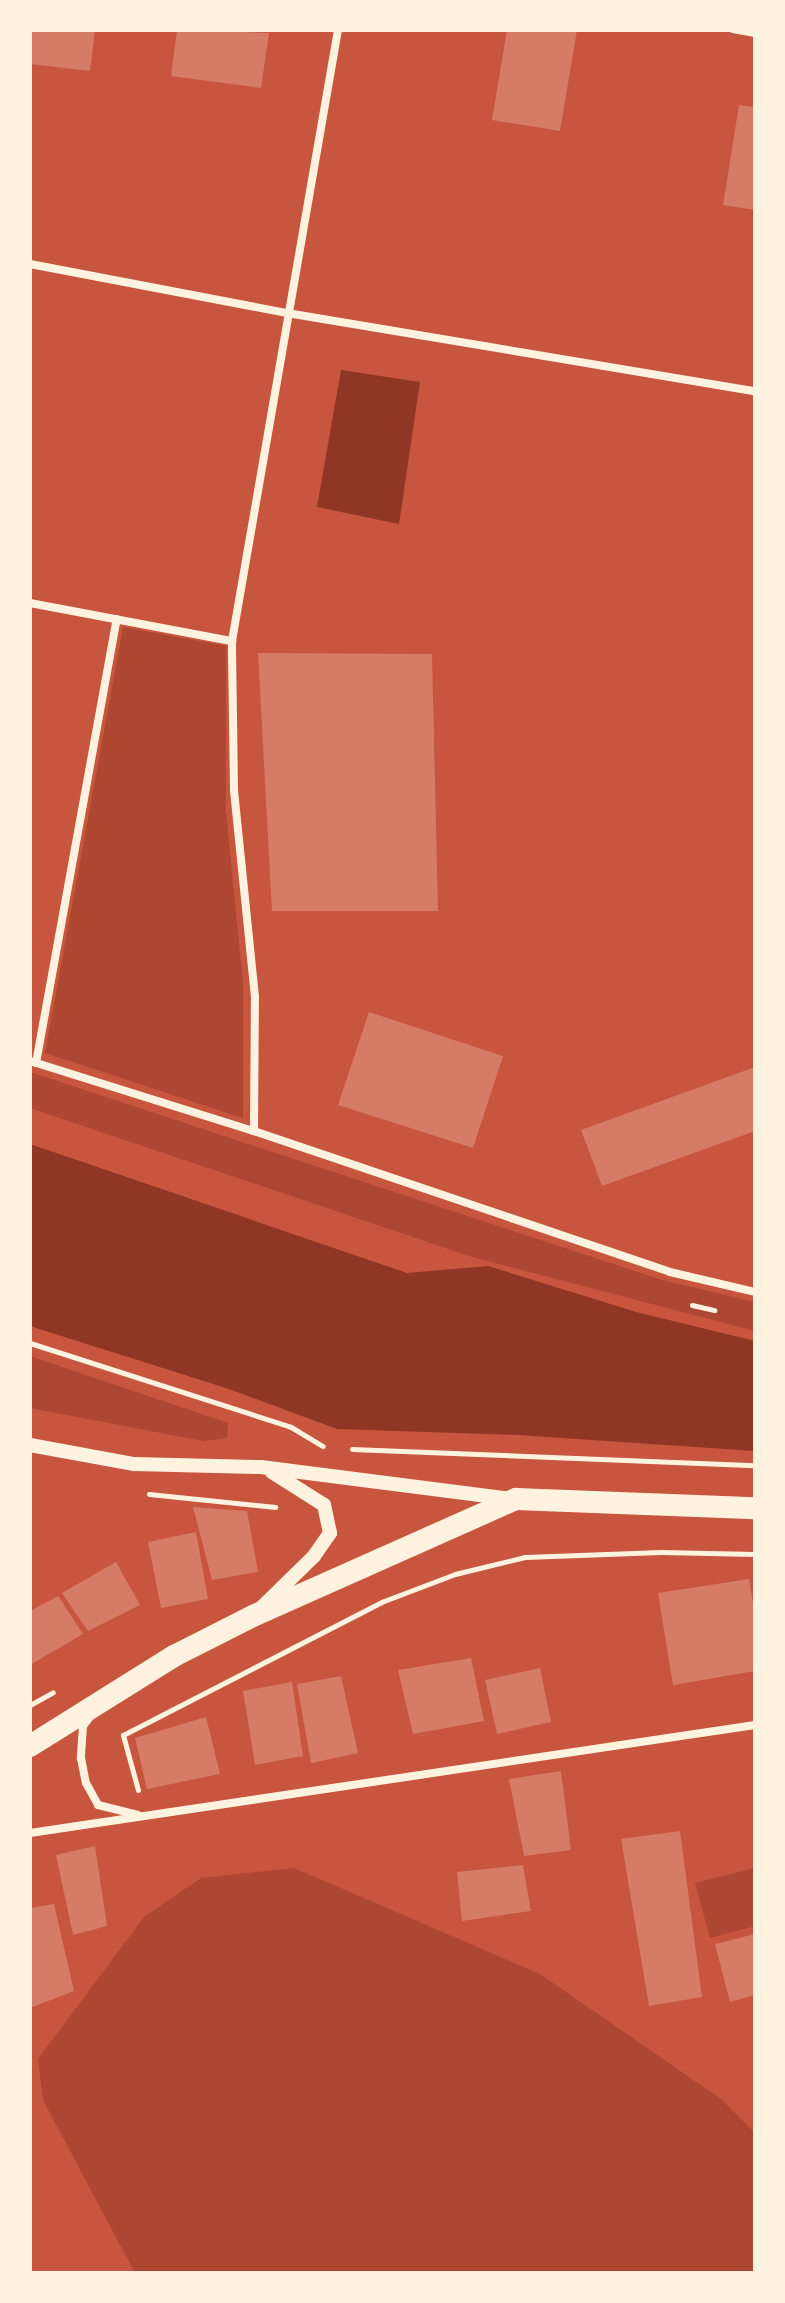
<!DOCTYPE html>
<html>
<head>
<meta charset="utf-8">
<style>
  body { margin:0 }
  #map { position:relative; width:785px; height:2303px; overflow:hidden; background:#c8553d; font-family:Commissioner,sans-serif }
  div>[style] { position:absolute }
  .green>* { inset:0; background:#ae4732 }
  .water>* { inset:0; background:#8f3625 }
  .building>* { inset:0; background:#d67c66 }
  .path>* { height:5px; margin:-2.5px; padding:0 2.5px; transform-origin:2.5px; border-radius:2.5px; background:#fff3e0 }
  .minor>* { height:8px; margin:-4px; padding:0 4px; transform-origin:4px; border-radius:4px; background:#fff3e0 }
  .tertiary>* { height:14px; margin:-7px; padding:0 7px; transform-origin:7px; border-radius:7px; background:#fff3e0 }
  .trunk>* { height:22px; margin:-11px; padding:0 11px; transform-origin:11px; border-radius:11px; background:#fff3e0 }
  span { translate:-50% -50%; white-space:nowrap; text-align:center; line-height:1.15; -webkit-text-stroke:6px #fff3e0; paint-order:stroke }
  .frame { position:absolute; inset:0; border:32px solid #fff3e0; pointer-events:none }
</style>
</head>
<body>
<div id="map">
  <div class="green">
    <div style="clip-path:polygon(123px 627px,226px 646px,226px 812px,243px 983px,243px 1118px,45px 1053px)"></div>
    <div style="clip-path:polygon(30px 1072px,662px 1280px,755px 1302px,755px 1331px,472px 1257px,30px 1108px)"></div>
    <div style="clip-path:polygon(30px 1356px,228px 1423px,227px 1438px,203px 1441px,30px 1408px)"></div>
    <div style="clip-path:polygon(294px 1868px,540px 1974px,721px 2099px,755px 2133px,755px 2273px,135px 2273px,43px 2100px,38px 2059px,144px 1917px,201px 1878px)"></div>
    <div style="clip-path:polygon(755px 1868px,755px 1926px,710px 1938px,695px 1883px)"></div>
  </div>
  <div class="water">
    <div style="clip-path:polygon(341px 370px,420px 382px,399px 524px,317px 507px)"></div>
    <div style="clip-path:polygon(30px 1144px,407px 1273px,488px 1266px,636px 1312px,755px 1341px,755px 1451px,518px 1435px,337px 1429px,229px 1389px,30px 1326px)"></div>
  </div>
  <div class="building">
    <div style="clip-path:polygon(30px 30px,95px 30px,90px 71px,30px 64px)"></div>
    <div style="clip-path:polygon(177px 30px,269px 33px,261px 88px,171px 76px)"></div>
    <div style="clip-path:polygon(507px 30px,577px 30px,560px 131px,492px 120px)"></div>
    <div style="clip-path:polygon(739px 105px,755px 107px,755px 210px,723px 205px)"></div>
    <div style="clip-path:polygon(258px 653px,432px 654px,438px 911px,272px 911px)"></div>
    <div style="clip-path:polygon(369px 1012px,503px 1056px,473px 1148px,338px 1105px)"></div>
    <div style="clip-path:polygon(755px 1067px,755px 1131px,602px 1186px,581px 1130px)"></div>
    <div style="clip-path:polygon(193px 1507px,247px 1511px,258px 1572px,212px 1580px)"></div>
    <div style="clip-path:polygon(196px 1532px,208px 1599px,161px 1608px,148px 1542px)"></div>
    <div style="clip-path:polygon(116px 1562px,140px 1605px,88px 1631px,62px 1593px)"></div>
    <div style="clip-path:polygon(749px 1579px,755px 1616px,755px 1671px,673px 1685px,658px 1593px)"></div>
    <div style="clip-path:polygon(58px 1596px,83px 1634px,30px 1665px,30px 1611px)"></div>
    <div style="clip-path:polygon(471px 1658px,484px 1721px,413px 1734px,398px 1670px)"></div>
    <div style="clip-path:polygon(540px 1668px,551px 1722px,497px 1734px,485px 1680px)"></div>
    <div style="clip-path:polygon(341px 1676px,358px 1753px,311px 1763px,297px 1684px)"></div>
    <div style="clip-path:polygon(292px 1682px,303px 1756px,255px 1765px,243px 1691px)"></div>
    <div style="clip-path:polygon(206px 1717px,220px 1774px,147px 1789px,135px 1738px)"></div>
    <div style="clip-path:polygon(561px 1771px,571px 1850px,524px 1856px,509px 1779px)"></div>
    <div style="clip-path:polygon(680px 1831px,702px 1997px,649px 2006px,621px 1839px)"></div>
    <div style="clip-path:polygon(95px 1846px,107px 1926px,73px 1935px,56px 1855px)"></div>
    <div style="clip-path:polygon(523px 1865px,531px 1911px,462px 1921px,457px 1872px)"></div>
    <div style="clip-path:polygon(54px 1904px,74px 1991px,30px 2008px,30px 1908px)"></div>
    <div style="clip-path:polygon(755px 1934px,755px 1995px,730px 2002px,715px 1944px)"></div>
  </div>
  <div class="path">
    <div style="left:732px;top:30px;width:23px;rotate:10deg"></div>
    <div style="left:692px;top:1305px;width:23px;rotate:13deg"></div>
    <div style="left:30px;top:1343px;width:274px;rotate:17.8deg"></div>
    <div style="left:291px;top:1427px;width:37px;rotate:31deg"></div>
    <div style="left:352px;top:1449px;width:403px;rotate:2.3deg"></div>
    <div style="left:149px;top:1494px;width:127px;rotate:5.9deg"></div>
    <div style="left:30px;top:1705px;width:26px;rotate:-29deg"></div>
    <div style="left:138px;top:1790px;width:57px;rotate:-105.3deg"></div>
    <div style="left:123px;top:1735px;width:293px;rotate:-27.2deg"></div>
    <div style="left:384px;top:1601px;width:76px;rotate:-20.8deg"></div>
    <div style="left:455px;top:1574px;width:72px;rotate:-13.7deg"></div>
    <div style="left:525px;top:1557px;width:136px;rotate:-2.1deg"></div>
    <div style="left:661px;top:1552px;width:94px;rotate:1.2deg"></div>
  </div>
  <div class="minor">
    <div style="left:30px;top:264px;width:262px;rotate:10.8deg"></div>
    <div style="left:287px;top:313px;width:474px;rotate:9.5deg"></div>
    <div style="left:30px;top:603px;width:206px;rotate:10.7deg"></div>
    <div style="left:30px;top:1061px;width:235px;rotate:17.4deg"></div>
    <div style="left:254px;top:1131px;width:439px;rotate:18.7deg"></div>
    <div style="left:670px;top:1272px;width:87px;rotate:13.2deg"></div>
    <div style="left:36px;top:1063px;width:451px;rotate:-79.7deg"></div>
    <div style="left:254px;top:1131px;width:134px;rotate:-89.6deg"></div>
    <div style="left:255px;top:997px;width:207px;rotate:-95.8deg"></div>
    <div style="left:234px;top:791px;width:150px;rotate:-90.8deg"></div>
    <div style="left:232px;top:641px;width:620px;rotate:-80.16deg"></div>
    <div style="left:89px;top:1718px;width:10px;rotate:127deg"></div>
    <div style="left:83px;top:1726px;width:32px;rotate:94deg"></div>
    <div style="left:81px;top:1758px;width:25px;rotate:79deg"></div>
    <div style="left:86px;top:1783px;width:25px;rotate:61deg"></div>
    <div style="left:98px;top:1805px;width:41px;rotate:14deg"></div>
    <div style="left:30px;top:1833px;width:733px;rotate:-8.47deg"></div>
  </div>
  <div class="tertiary">
    <div style="left:30px;top:1445px;width:106px;rotate:10.4deg"></div>
    <div style="left:134px;top:1464px;width:127px;rotate:1.4deg"></div>
    <div style="left:261px;top:1467px;width:253px;rotate:7.3deg"></div>
    <div style="left:262px;top:1607px;width:73px;rotate:-44.4deg"></div>
    <div style="left:314px;top:1556px;width:28px;rotate:-55deg"></div>
    <div style="left:330px;top:1533px;width:29px;rotate:-102deg"></div>
    <div style="left:324px;top:1505px;width:62px;rotate:-147.6deg"></div>
  </div>
  <div class="trunk">
    <div style="left:30px;top:1746px;width:170px;rotate:-32deg"></div>
    <div style="left:174px;top:1656px;width:89px;rotate:-26.9deg"></div>
    <div style="left:253px;top:1616px;width:288px;rotate:-24deg"></div>
    <div style="left:516px;top:1499px;width:239px;rotate:2.2deg"></div>
  </div>
  <div class="frame"></div>
</div>
</body>
</html>
